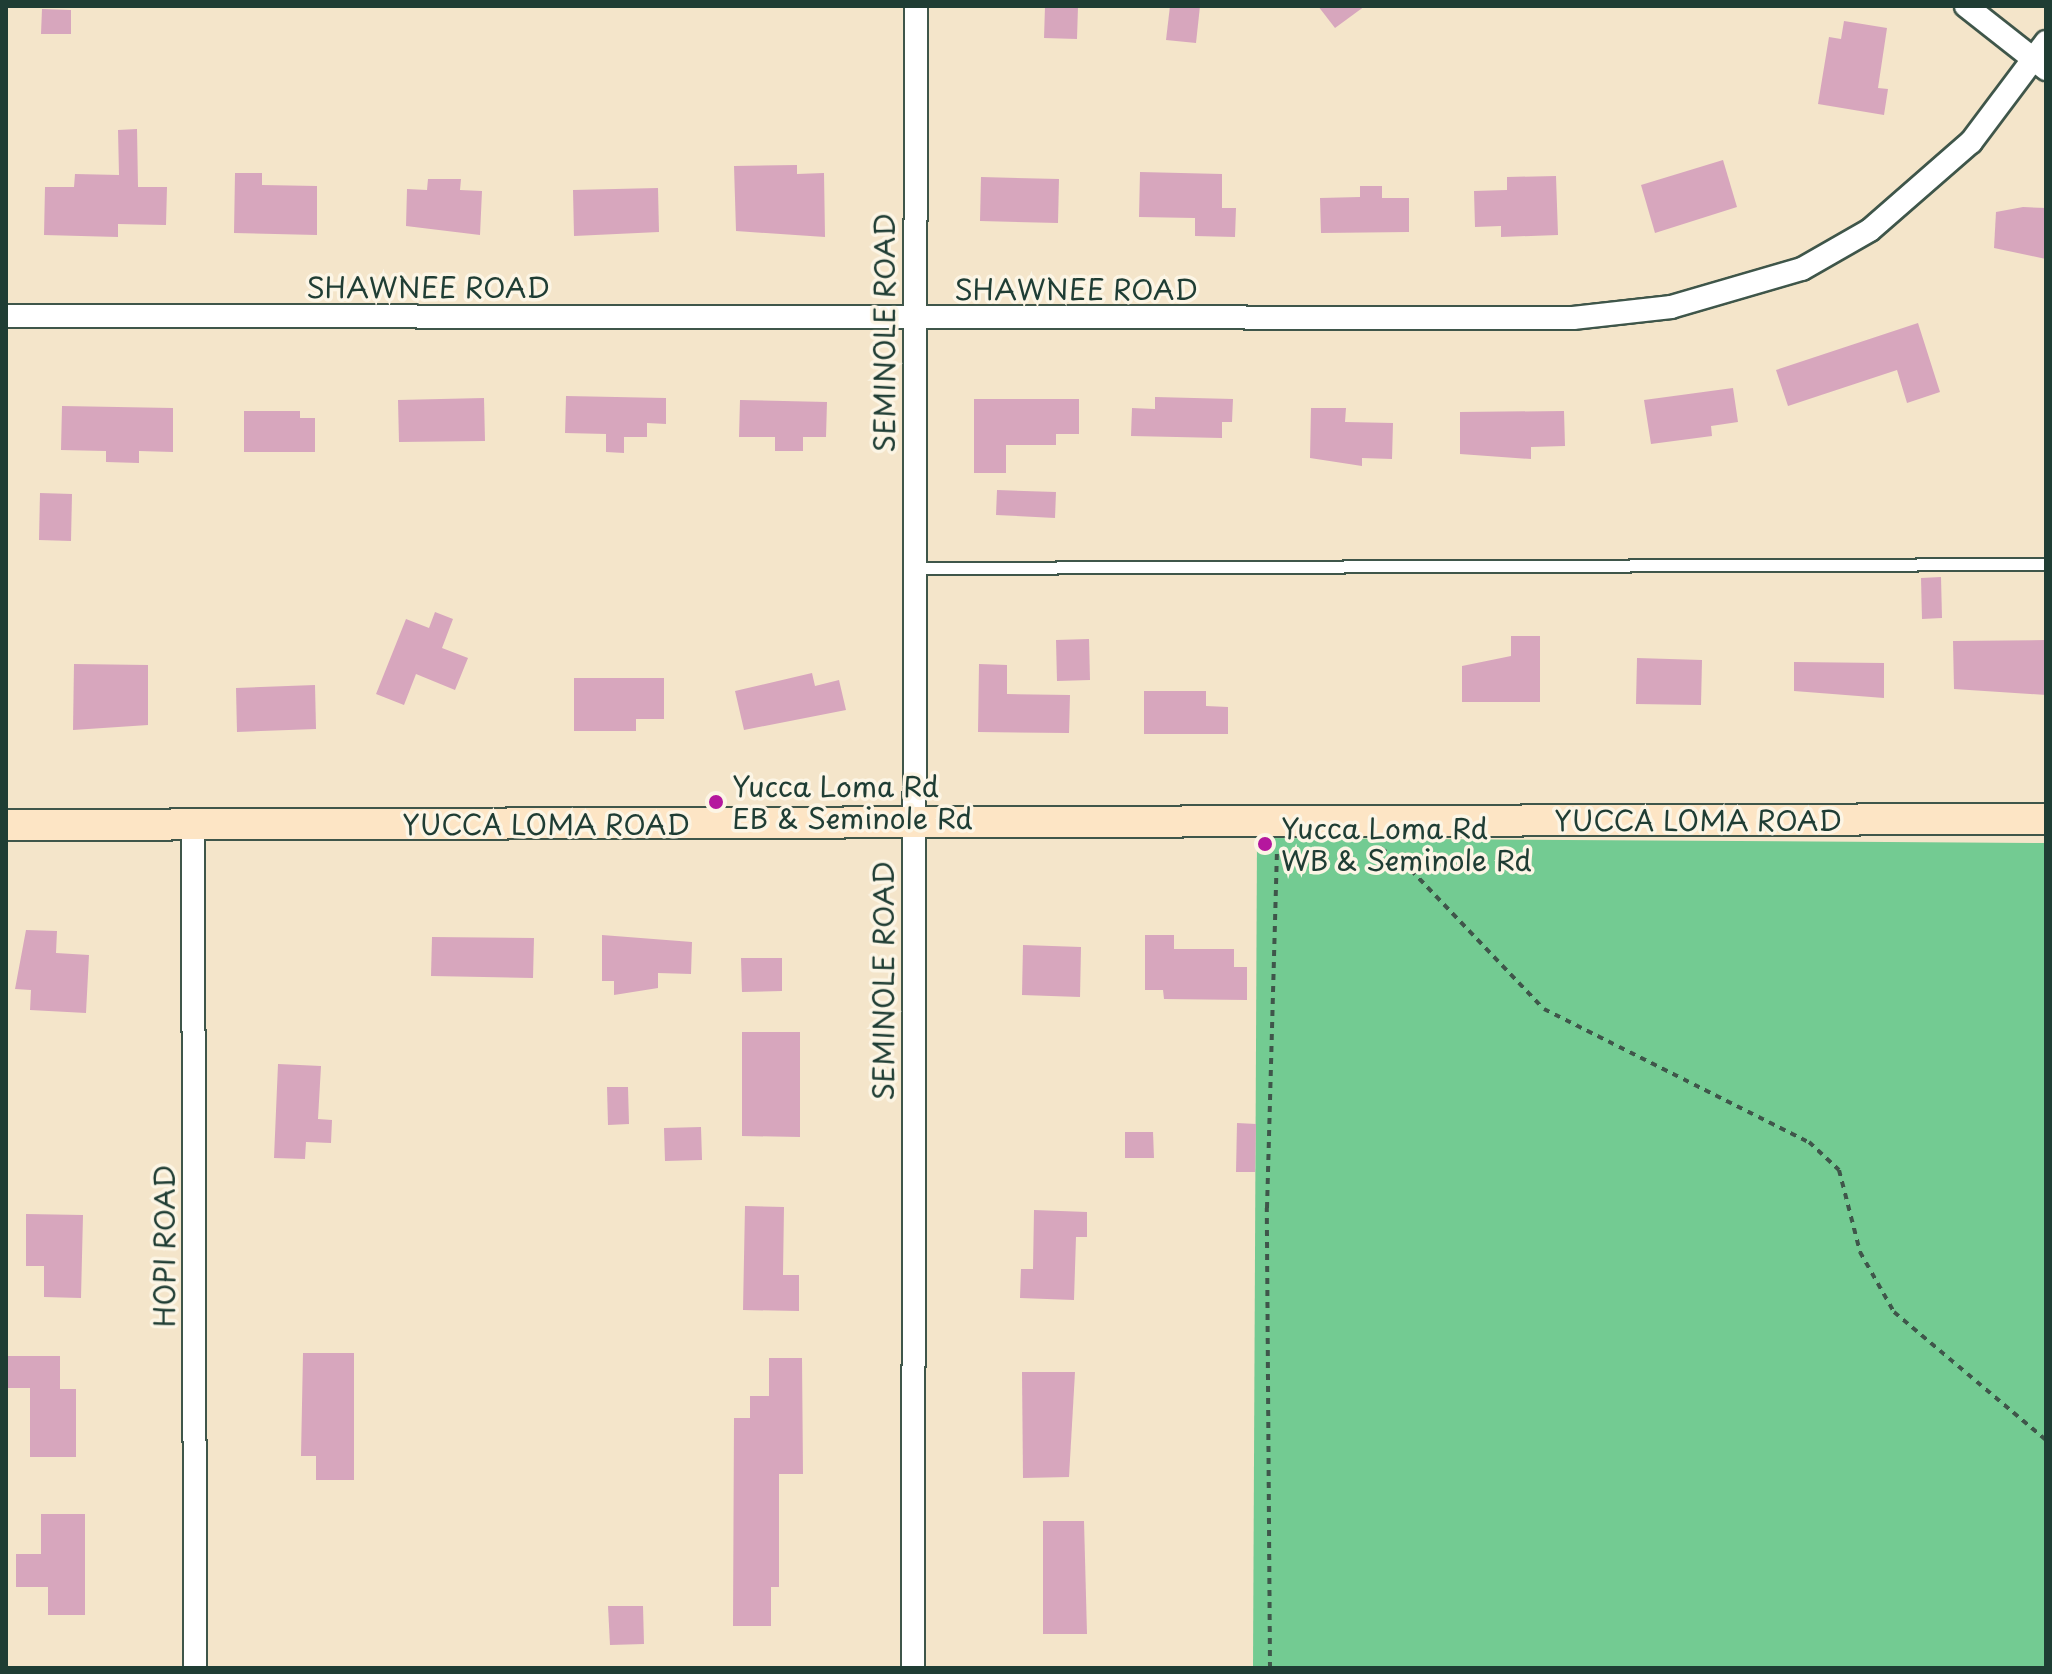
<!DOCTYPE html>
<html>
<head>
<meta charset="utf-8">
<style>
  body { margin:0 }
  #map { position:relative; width:2052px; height:1674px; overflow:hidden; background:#f4e5ca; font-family:"Playpen Sans",sans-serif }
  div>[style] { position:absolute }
  .green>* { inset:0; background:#73cb92 }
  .building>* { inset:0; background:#d7a6bd }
  .path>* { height:4px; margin-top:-2px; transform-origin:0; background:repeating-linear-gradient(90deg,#3f564a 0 6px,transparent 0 12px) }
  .roads { filter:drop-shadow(2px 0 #3f564a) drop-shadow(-2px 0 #3f564a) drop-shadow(0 2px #3f564a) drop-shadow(0 -2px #3f564a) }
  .service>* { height:11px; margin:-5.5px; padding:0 5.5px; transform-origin:5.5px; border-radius:5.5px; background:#fff }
  .minor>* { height:22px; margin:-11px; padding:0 11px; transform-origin:11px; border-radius:11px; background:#fff }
  .secondary>* { height:30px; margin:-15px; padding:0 15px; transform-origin:15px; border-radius:15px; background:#fde5c5 }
  .dots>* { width:22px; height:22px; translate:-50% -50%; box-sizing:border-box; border:4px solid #fcf5e5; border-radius:50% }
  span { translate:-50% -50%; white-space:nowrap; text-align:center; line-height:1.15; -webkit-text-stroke:7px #fcf5e5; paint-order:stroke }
  .street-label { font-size:28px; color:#1f3d34 }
  .poi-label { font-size:28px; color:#1f3d34 }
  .left { translate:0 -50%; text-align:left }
  .frame { position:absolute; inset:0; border:8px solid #1f3d34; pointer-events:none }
</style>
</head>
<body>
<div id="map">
  <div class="green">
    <div style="clip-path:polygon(1257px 838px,2046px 843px,2046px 1668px,1253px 1668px)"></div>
  </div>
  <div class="building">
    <div style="clip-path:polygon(1045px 6px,1078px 6px,1077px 39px,1044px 38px)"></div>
    <div style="clip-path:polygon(1170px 6px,1200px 6px,1196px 43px,1166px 40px)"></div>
    <div style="clip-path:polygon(1318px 6px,1365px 6px,1335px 28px)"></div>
    <div style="clip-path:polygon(42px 9px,71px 10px,71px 34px,41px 34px)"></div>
    <div style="clip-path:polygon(1844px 21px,1887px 28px,1878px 88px,1888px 89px,1884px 115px,1818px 104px,1829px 37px,1841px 39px)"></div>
    <div style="clip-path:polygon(137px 129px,138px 187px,167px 187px,166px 225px,118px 224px,118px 237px,44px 235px,45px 187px,74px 187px,75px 174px,119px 175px,118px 130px)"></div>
    <div style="clip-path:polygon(1723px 160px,1737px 207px,1655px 233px,1641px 185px)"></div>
    <div style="clip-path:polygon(797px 165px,797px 174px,824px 173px,825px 237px,736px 231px,734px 166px)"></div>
    <div style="clip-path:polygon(1140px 172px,1222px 174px,1222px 208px,1236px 208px,1235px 237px,1195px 236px,1195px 218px,1139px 217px)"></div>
    <div style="clip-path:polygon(235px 173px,262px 173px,262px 185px,317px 186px,317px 235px,234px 233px)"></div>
    <div style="clip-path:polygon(1556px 176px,1558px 235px,1501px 237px,1501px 226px,1475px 227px,1474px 191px,1507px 190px,1507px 177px)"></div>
    <div style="clip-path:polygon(981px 177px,1059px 179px,1058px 223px,980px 221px)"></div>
    <div style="clip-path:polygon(428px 179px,461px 179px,460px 190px,482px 191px,480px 235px,406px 226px,407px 189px,427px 190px)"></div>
    <div style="clip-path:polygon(1360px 186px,1382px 186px,1382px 198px,1409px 198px,1409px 232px,1321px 233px,1320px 198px,1360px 197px)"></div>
    <div style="clip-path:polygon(658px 188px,659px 232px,574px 236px,573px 190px)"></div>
    <div style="clip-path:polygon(2023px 207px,2046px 208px,2046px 259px,1994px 248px,1996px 212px)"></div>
    <div style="clip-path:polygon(1918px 323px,1940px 392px,1907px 403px,1897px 370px,1788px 406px,1776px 370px)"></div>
    <div style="clip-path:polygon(1733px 388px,1738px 422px,1711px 426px,1712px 436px,1651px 444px,1644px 400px)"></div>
    <div style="clip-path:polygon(566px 396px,666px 398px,666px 424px,647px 423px,647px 437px,624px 437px,624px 453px,606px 452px,606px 434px,565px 433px)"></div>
    <div style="clip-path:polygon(1155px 397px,1233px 399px,1232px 422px,1222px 422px,1222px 438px,1131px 436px,1132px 408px,1155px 409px)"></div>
    <div style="clip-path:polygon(484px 398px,485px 441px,399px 442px,398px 400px)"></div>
    <div style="clip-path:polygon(974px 399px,1079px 399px,1079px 434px,1056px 434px,1056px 445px,1006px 445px,1006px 473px,974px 473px)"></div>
    <div style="clip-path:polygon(740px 400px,827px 402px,826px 437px,803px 437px,803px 451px,775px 451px,775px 437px,739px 437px)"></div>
    <div style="clip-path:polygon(62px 406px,173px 408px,173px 452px,139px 451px,139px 463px,106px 462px,106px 451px,61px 450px)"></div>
    <div style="clip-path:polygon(1311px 408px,1346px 408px,1345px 422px,1393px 423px,1392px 459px,1362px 458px,1362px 466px,1310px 458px)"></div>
    <div style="clip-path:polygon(244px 411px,300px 411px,300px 418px,315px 418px,315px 452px,244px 452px)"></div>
    <div style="clip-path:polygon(1564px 411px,1565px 446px,1531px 447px,1531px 459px,1460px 454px,1460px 412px)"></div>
    <div style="clip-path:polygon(997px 490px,1056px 492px,1055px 518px,996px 515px)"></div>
    <div style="clip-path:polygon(40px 493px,72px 494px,71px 541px,39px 540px)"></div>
    <div style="clip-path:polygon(1941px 577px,1942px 618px,1922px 619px,1921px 578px)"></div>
    <div style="clip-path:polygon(435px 612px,453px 619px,442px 648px,468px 658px,455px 690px,416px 674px,404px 705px,376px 694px,406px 619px,429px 628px)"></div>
    <div style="clip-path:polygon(1511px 636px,1540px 636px,1540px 702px,1462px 702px,1462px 666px,1511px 656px)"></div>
    <div style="clip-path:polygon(1089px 639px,1090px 680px,1057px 681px,1056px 640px)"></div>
    <div style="clip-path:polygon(2046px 640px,2046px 695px,1954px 689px,1953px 641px)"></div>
    <div style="clip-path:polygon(1637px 658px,1702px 660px,1701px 705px,1636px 704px)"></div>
    <div style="clip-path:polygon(1794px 662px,1884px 663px,1884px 698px,1794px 691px)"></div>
    <div style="clip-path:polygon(74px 664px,148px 665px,148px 725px,73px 730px)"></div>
    <div style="clip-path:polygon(979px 664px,1007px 665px,1007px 694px,1070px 695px,1069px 733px,978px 732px)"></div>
    <div style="clip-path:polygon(812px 673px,815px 686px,839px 680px,846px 710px,744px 730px,735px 691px)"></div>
    <div style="clip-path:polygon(574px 678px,664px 678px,664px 719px,636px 719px,636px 731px,574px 731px)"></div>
    <div style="clip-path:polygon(315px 685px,316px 729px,237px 732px,236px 688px)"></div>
    <div style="clip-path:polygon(1144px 691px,1206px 691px,1206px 706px,1228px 707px,1228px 734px,1144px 734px)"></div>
    <div style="clip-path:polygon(26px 930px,57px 931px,56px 953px,89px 955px,86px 1013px,30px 1010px,31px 990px,15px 989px)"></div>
    <div style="clip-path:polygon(602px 935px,692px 942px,691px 974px,658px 973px,658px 988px,614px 995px,614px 981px,602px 981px)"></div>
    <div style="clip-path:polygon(1145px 935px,1174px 935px,1174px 949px,1234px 949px,1234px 967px,1247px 967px,1247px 1000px,1164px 999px,1163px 990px,1145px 990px)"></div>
    <div style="clip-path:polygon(432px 937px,534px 938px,533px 978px,431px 976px)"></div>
    <div style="clip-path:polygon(1023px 945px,1081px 947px,1080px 997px,1022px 995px)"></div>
    <div style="clip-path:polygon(741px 958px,782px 958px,782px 991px,742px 992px)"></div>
    <div style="clip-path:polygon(742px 1032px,800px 1032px,800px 1137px,742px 1136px)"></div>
    <div style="clip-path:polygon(278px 1064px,321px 1066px,318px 1119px,332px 1120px,331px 1143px,306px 1142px,305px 1159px,274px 1158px)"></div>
    <div style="clip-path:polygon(607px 1087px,628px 1087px,629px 1124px,608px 1125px)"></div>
    <div style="clip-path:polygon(1237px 1123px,1256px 1124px,1255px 1172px,1236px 1172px)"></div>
    <div style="clip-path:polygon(701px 1127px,702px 1160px,665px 1161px,664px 1128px)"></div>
    <div style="clip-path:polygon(1125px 1132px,1153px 1132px,1154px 1158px,1125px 1158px)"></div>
    <div style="clip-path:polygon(745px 1206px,784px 1207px,783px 1275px,799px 1275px,799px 1311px,743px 1310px)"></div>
    <div style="clip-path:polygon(1034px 1210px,1087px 1212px,1087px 1237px,1076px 1237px,1074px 1300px,1020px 1298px,1021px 1269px,1033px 1269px)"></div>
    <div style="clip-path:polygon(26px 1214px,83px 1215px,81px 1298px,44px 1297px,44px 1266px,26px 1266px)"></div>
    <div style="clip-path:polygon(303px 1353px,354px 1353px,354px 1480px,316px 1480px,316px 1456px,301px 1456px)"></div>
    <div style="clip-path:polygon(6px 1356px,60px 1356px,60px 1389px,76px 1389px,76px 1457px,30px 1457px,30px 1388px,6px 1388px)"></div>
    <div style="clip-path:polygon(769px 1358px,802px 1358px,803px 1474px,779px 1474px,779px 1587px,771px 1587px,771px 1626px,733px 1626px,734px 1418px,750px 1418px,750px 1396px,769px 1396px)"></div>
    <div style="clip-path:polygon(1022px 1372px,1075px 1372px,1069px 1477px,1023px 1478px)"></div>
    <div style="clip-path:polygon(41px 1514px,85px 1514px,85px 1615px,48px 1615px,48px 1587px,16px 1587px,16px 1554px,41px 1554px)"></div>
    <div style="clip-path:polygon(1043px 1521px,1084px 1521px,1087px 1634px,1043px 1634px)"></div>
    <div style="clip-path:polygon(608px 1606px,643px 1606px,644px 1644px,610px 1645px)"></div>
  </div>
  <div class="path">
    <div style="left:1381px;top:848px;width:37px;rotate:36deg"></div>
    <div style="left:1411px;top:870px;width:192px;rotate:46.3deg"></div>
    <div style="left:1544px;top:1009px;width:297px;rotate:26.7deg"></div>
    <div style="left:1809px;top:1142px;width:41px;rotate:43deg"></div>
    <div style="left:1839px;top:1170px;width:85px;rotate:75.6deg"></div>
    <div style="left:1860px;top:1252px;width:69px;rotate:60.5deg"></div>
    <div style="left:1894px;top:1312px;width:199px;rotate:40.1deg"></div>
    <div style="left:1270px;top:1668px;width:460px;rotate:-90.4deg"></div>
    <div style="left:1267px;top:1208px;width:360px;rotate:-88.4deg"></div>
  </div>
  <div class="roads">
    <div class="service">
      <div style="left:914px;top:568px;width:1132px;rotate:-0.2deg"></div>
    </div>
    <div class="minor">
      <div style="left:1966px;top:6px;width:102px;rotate:38.2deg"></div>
      <div style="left:6px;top:316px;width:1567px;rotate:0.07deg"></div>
      <div style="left:1573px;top:318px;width:99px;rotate:-6.4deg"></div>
      <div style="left:1671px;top:307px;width:136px;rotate:-16.2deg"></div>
      <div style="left:1802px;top:269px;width:78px;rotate:-29.8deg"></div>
      <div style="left:1870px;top:230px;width:134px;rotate:-41.1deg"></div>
      <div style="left:1971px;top:142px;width:125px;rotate:-53.1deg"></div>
      <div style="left:193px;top:824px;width:844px;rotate:89.86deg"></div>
      <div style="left:913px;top:1668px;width:1662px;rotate:-89.9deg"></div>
    </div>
    <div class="secondary">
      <div style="left:6px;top:825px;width:2040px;rotate:-0.17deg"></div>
    </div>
  </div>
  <div class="dots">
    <div style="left:716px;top:802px;background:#b5179e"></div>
    <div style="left:1265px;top:844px;background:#b5179e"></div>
  </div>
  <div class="street-label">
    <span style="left:428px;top:287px">SHAWNEE ROAD</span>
    <span style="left:1076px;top:289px">SHAWNEE ROAD</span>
    <span style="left:884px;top:333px;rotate:-90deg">SEMINOLE ROAD</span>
    <span style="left:1698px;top:820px">YUCCA LOMA ROAD</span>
    <span style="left:546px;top:824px">YUCCA LOMA ROAD</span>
    <span style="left:883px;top:981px;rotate:-90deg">SEMINOLE ROAD</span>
    <span style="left:164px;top:1246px;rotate:-90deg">HOPI ROAD</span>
  </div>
  <div class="poi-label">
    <span class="left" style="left:732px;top:802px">Yucca Loma Rd<br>EB &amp; Seminole Rd</span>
    <span class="left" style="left:1281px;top:844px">Yucca Loma Rd<br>WB &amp; Seminole Rd</span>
  </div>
  <div class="frame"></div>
</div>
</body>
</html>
